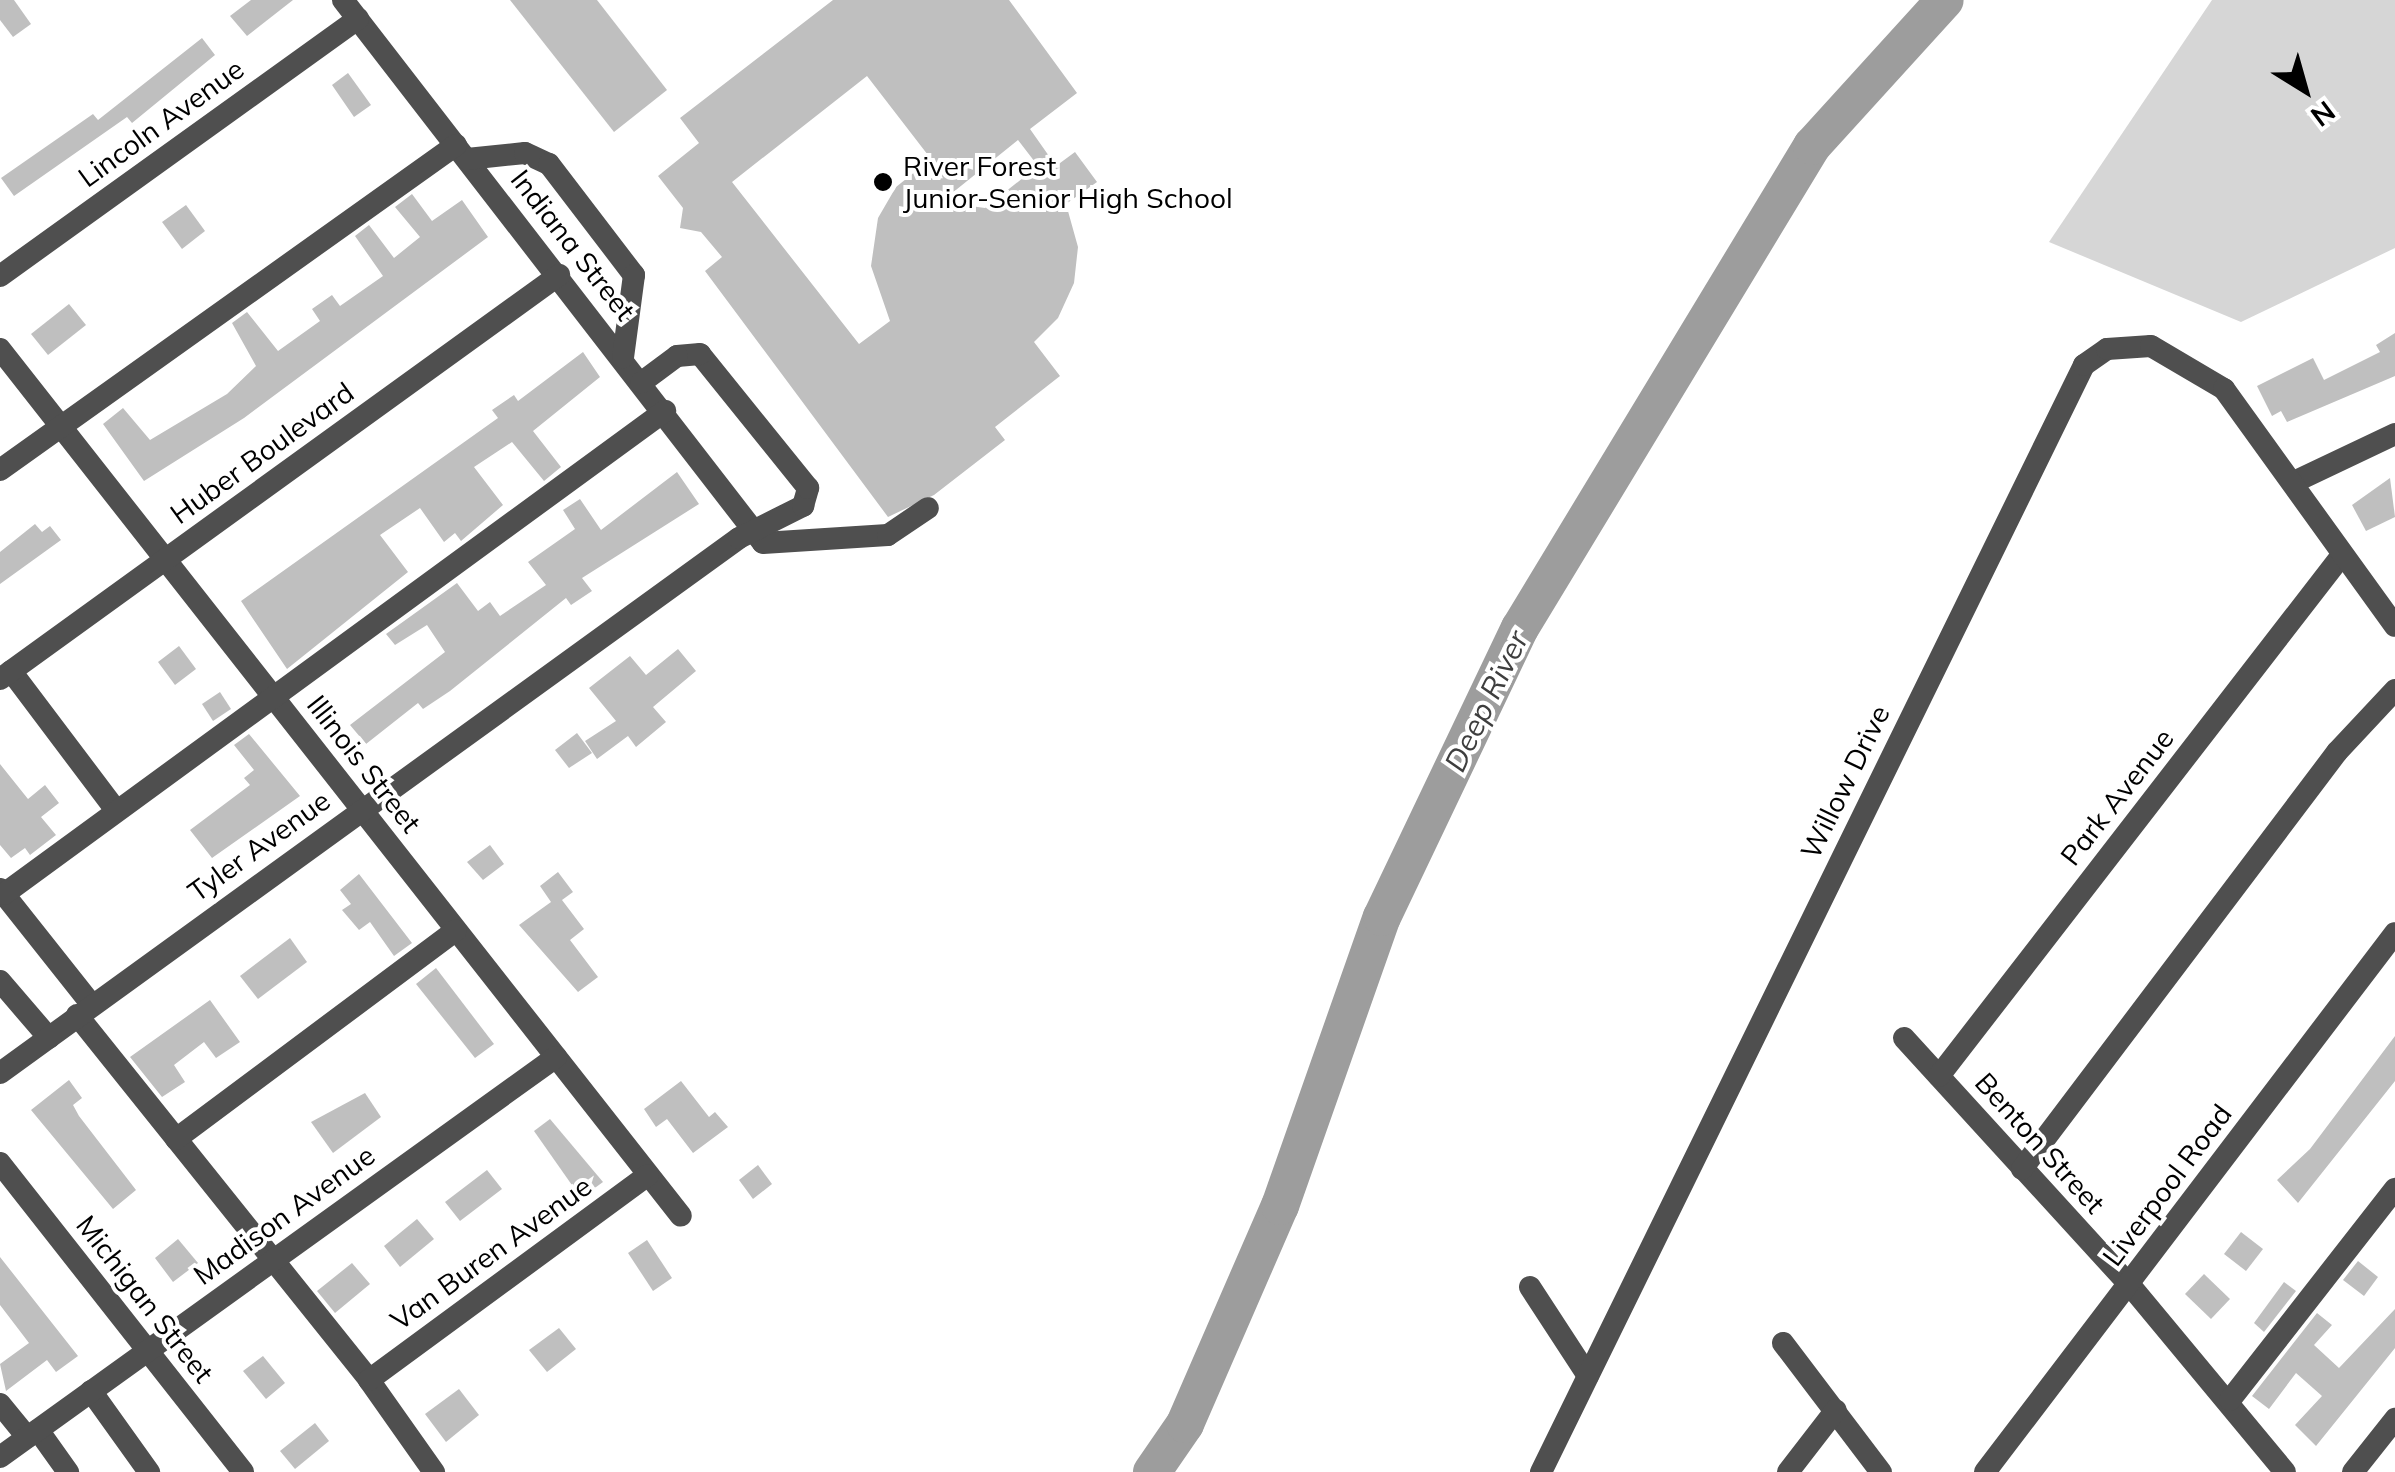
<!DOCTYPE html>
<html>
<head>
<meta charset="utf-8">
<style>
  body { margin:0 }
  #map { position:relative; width:2395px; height:1472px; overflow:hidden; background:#fff; font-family:Mulish,sans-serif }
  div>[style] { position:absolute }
  .green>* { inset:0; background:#d6d6d6 }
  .river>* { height:38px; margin:-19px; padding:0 19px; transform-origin:19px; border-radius:19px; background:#9d9d9d }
  .building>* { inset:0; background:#bfbfbf }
  .minor>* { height:22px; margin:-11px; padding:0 11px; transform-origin:11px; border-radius:11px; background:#4f4f4f }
  .dots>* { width:28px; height:28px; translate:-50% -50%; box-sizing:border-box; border:5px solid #fff; border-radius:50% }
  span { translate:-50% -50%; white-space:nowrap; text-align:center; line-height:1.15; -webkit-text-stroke:8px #fff; paint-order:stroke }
  .street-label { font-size:28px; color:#000 }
  .poi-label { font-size:28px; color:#000 }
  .left { translate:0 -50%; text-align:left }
  .water-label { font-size:30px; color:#3e3e3e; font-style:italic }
  .north { position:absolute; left:2255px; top:40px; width:100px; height:100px; -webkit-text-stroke:8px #fff; paint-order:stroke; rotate:143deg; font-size:28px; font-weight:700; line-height:40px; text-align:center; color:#000 }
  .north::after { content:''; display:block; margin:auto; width:35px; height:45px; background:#000; clip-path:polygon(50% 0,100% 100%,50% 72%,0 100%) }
</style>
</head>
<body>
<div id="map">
  <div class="green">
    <div style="clip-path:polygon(2212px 0,2395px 0,2395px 248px,2241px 322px,2049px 242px)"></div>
  </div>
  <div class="river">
    <div style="left:1152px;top:1472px;width:58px;rotate:-55.5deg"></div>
    <div style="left:1185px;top:1424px;width:238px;rotate:-66.5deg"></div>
    <div style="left:1280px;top:1206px;width:306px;rotate:-70.6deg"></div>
    <div style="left:1382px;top:917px;width:320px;rotate:-64.5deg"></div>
    <div style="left:1520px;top:628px;width:564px;rotate:-58.79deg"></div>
    <div style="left:1812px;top:146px;width:197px;rotate:-47.7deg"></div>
  </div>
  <div class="building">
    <div style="clip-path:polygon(0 0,14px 0,31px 24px,13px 37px,0 20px)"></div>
    <div style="clip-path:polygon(251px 0,293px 0,247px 36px,230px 16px)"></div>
    <div style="clip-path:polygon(510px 0,597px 0,667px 90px,614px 132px)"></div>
    <div style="clip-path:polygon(evenodd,833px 0,1009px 0,1077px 93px,1030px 129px,1056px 166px,1075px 152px,1097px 182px,1066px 204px,1078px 247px,1074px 283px,1058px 318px,1034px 342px,1060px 376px,995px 427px,1005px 440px,934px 495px,888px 517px,705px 271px,722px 257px,701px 232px,680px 228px,683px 208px,658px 176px,699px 143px,680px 118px,833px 0,867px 76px,931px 159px,896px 187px,878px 218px,871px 266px,890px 321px,859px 344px,732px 182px,867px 76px,833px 0,1018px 140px,1038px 166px,985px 208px,941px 202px,1018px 140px)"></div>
    <div style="clip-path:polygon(202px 38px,215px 55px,132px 123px,127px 117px,14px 196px,1px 178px,93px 114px,98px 120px)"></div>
    <div style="clip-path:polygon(348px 73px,371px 105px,354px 117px,332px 85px)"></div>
    <div style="clip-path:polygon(412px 194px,432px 221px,462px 200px,488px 237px,244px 418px,144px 481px,103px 424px,123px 408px,150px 440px,227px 394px,256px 366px,232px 323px,247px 312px,278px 351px,320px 321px,312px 309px,332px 295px,340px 306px,383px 276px,355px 236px,369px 225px,394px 258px,420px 237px,395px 207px)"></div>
    <div style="clip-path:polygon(186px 205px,205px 231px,182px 249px,162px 222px)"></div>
    <div style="clip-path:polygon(69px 304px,86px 325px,48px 355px,31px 334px)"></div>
    <div style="clip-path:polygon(2395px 333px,2395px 376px,2287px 422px,2281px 411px,2272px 416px,2257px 386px,2313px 358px,2324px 380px,2380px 352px,2376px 345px)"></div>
    <div style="clip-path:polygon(583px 352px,600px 377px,533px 431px,561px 467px,544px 481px,512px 442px,474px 467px,503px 505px,461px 541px,455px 533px,444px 542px,420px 508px,380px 535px,408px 572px,287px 669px,241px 601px,498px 418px,492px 410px,514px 395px,518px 401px)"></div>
    <div style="clip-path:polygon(677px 472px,699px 504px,582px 578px,592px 591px,571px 605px,566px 598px,450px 691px,423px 709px,418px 703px,366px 744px,350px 725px,445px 652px,427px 625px,395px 645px,386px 634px,457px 583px,478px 611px,490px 602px,500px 616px,546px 585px,528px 562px,575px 529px,563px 510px,580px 499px,601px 530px)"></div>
    <div style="clip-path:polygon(2390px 478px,2395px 517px,2366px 531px,2352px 505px)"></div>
    <div style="clip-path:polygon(35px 524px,42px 532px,50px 526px,61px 540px,0 584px,0 552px)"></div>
    <div style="clip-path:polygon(179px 646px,196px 669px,175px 685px,158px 662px)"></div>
    <div style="clip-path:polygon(678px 649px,696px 671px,653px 707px,666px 722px,636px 747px,628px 736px,597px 759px,585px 741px,616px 721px,589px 688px,630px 656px,646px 675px)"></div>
    <div style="clip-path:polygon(220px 692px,231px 709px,213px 721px,202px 704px)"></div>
    <div style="clip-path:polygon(577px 733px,592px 753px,569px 768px,555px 750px)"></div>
    <div style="clip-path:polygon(249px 734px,300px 796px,212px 858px,190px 830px,250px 785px,244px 778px,254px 770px,234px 745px)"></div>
    <div style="clip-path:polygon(0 764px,28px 799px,45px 785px,59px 803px,41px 817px,56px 835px,30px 855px,25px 848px,11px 858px,0 845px)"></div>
    <div style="clip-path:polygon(490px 845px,504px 864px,483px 880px,467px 862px)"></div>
    <div style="clip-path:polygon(558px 872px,573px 892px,562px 900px,584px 929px,570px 940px,598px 977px,578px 992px,519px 925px,551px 902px,540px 886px)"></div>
    <div style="clip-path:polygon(359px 874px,412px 943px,394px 956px,370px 922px,359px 930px,342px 910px,351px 904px,340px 890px)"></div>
    <div style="clip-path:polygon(290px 938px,307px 962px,258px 999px,240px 976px)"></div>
    <div style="clip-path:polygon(436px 968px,494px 1044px,475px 1058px,416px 984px)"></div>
    <div style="clip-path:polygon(210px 1000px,240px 1042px,216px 1058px,204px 1042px,174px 1065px,185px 1082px,162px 1097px,130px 1057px)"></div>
    <div style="clip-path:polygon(2395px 1036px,2395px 1081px,2298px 1203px,2277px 1180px,2310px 1149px)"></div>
    <div style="clip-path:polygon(69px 1080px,82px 1098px,73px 1105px,79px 1116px,136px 1190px,113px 1209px,31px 1110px)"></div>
    <div style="clip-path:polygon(681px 1081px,709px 1117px,715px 1112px,728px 1127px,693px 1153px,667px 1119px,656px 1127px,644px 1109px)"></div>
    <div style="clip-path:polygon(365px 1093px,381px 1117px,333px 1153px,311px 1122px)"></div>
    <div style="clip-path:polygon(550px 1119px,603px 1182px,581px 1198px,534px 1131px)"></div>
    <div style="clip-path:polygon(758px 1165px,772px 1184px,753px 1199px,739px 1180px)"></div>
    <div style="clip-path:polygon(487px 1170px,502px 1189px,460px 1221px,445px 1202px)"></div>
    <div style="clip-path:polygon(417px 1219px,434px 1239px,400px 1267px,384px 1246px)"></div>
    <div style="clip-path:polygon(2241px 1232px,2263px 1249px,2246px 1271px,2224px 1254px)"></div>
    <div style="clip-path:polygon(178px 1239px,198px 1263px,173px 1282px,155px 1258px)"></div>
    <div style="clip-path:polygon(647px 1240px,672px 1278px,653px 1291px,628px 1253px)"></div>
    <div style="clip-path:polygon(0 1257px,78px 1356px,56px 1372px,47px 1360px,6px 1391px,0 1364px,29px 1343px,0 1305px)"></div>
    <div style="clip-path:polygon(2358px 1261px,2378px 1277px,2364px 1296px,2343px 1280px)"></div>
    <div style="clip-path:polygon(352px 1263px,370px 1284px,335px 1313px,317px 1291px)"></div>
    <div style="clip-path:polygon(2204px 1274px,2230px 1299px,2211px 1319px,2185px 1294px)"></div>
    <div style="clip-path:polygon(2284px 1282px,2296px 1291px,2264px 1332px,2254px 1323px)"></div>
    <div style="clip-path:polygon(2395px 1309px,2395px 1348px,2316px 1446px,2295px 1425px,2322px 1396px,2296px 1373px,2269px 1409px,2252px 1396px,2317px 1313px,2332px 1325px,2314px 1345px,2339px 1368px)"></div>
    <div style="clip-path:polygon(559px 1328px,576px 1349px,547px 1372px,529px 1350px)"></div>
    <div style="clip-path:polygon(263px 1356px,285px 1383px,266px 1399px,243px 1371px)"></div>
    <div style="clip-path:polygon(459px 1389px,479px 1415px,446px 1442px,425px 1414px)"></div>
    <div style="clip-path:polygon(315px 1423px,329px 1441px,295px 1469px,280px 1451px)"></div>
  </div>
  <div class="minor">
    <div style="left:343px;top:0;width:686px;rotate:52.28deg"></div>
    <div style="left:763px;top:543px;width:125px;rotate:-3.7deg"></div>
    <div style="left:888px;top:535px;width:48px;rotate:-34deg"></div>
    <div style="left:467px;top:159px;width:58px;rotate:-5.9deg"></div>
    <div style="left:525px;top:153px;width:26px;rotate:25deg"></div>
    <div style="left:549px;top:164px;width:140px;rotate:52.6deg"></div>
    <div style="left:634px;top:275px;width:83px;rotate:97.6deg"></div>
    <div style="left:0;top:276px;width:441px;rotate:-35.7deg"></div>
    <div style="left:0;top:349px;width:1102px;rotate:51.85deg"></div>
    <div style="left:0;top:470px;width:560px;rotate:-35.48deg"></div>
    <div style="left:2294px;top:482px;width:112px;rotate:-25.4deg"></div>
    <div style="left:11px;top:671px;width:173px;rotate:53deg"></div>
    <div style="left:0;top:679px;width:690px;rotate:-35.86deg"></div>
    <div style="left:0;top:889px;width:148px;rotate:51.6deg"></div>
    <div style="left:4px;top:894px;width:819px;rotate:-36.16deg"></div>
    <div style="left:0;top:981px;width:75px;rotate:49.3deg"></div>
    <div style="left:77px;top:1015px;width:467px;rotate:51.3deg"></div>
    <div style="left:369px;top:1380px;width:113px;rotate:54.8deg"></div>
    <div style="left:1904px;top:1038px;width:333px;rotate:47.6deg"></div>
    <div style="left:2129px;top:1284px;width:244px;rotate:50.3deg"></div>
    <div style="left:0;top:1073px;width:912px;rotate:-35.9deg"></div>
    <div style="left:739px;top:538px;width:72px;rotate:-26.6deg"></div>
    <div style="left:803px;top:506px;width:19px;rotate:-74deg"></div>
    <div style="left:808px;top:488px;width:172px;rotate:-128.9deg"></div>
    <div style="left:700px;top:354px;width:23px;rotate:175deg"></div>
    <div style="left:677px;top:356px;width:44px;rotate:143.4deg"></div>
    <div style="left:1939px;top:1076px;width:659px;rotate:-52.28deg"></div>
    <div style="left:176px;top:1139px;width:349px;rotate:-36.7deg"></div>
    <div style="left:0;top:1163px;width:393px;rotate:51.8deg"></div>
    <div style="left:2022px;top:1169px;width:523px;rotate:-52.93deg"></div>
    <div style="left:2337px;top:752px;width:85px;rotate:-46.9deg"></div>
    <div style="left:1530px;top:1287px;width:106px;rotate:56.9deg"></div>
    <div style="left:1783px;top:1343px;width:162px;rotate:52.8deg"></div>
    <div style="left:369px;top:1380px;width:346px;rotate:-36.3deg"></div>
    <div style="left:91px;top:1391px;width:100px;rotate:54.4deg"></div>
    <div style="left:2230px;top:1400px;width:268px;rotate:-52deg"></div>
    <div style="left:0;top:1404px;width:43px;rotate:50.7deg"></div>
    <div style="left:38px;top:1430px;width:52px;rotate:54.5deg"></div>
    <div style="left:0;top:1457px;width:685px;rotate:-35.73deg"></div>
    <div style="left:1541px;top:1472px;width:1233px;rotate:-63.87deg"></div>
    <div style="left:2084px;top:365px;width:28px;rotate:-35deg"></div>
    <div style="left:2107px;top:349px;width:44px;rotate:-3.9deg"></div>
    <div style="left:2151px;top:346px;width:85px;rotate:30.5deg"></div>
    <div style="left:2224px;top:389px;width:292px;rotate:54.2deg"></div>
    <div style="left:1788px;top:1472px;width:78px;rotate:-52.3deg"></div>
    <div style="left:1985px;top:1472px;width:677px;rotate:-52.74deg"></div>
    <div style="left:2353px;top:1472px;width:68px;rotate:-51.6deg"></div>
  </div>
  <div class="dots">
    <div style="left:883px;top:182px;background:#000"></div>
  </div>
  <div class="street-label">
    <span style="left:161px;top:123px;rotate:-36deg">Lincoln Avenue</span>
    <span style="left:573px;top:245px;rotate:52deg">Indiana Street</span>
    <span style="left:262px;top:453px;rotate:-36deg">Huber Boulevard</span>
    <span style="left:364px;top:764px;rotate:52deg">Illinois Street</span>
    <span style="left:1845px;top:782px;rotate:-64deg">Willow Drive</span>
    <span style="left:2117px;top:797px;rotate:-52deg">Park Avenue</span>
    <span style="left:259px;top:846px;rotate:-36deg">Tyler Avenue</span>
    <span style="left:2040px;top:1143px;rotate:48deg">Benton Street</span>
    <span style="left:2167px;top:1185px;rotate:-53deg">Liverpool Road</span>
    <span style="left:284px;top:1215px;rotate:-36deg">Madison Avenue</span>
    <span style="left:491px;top:1253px;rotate:-36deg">Van Buren Avenue</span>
    <span style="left:145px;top:1299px;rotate:52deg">Michigan Street</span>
  </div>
  <div class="poi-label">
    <span class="left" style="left:903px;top:182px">River Forest<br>Junior-Senior High School</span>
  </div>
  <div class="water-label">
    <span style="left:1486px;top:701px;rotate:-64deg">Deep River</span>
  </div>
  <div class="north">N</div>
</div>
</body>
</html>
